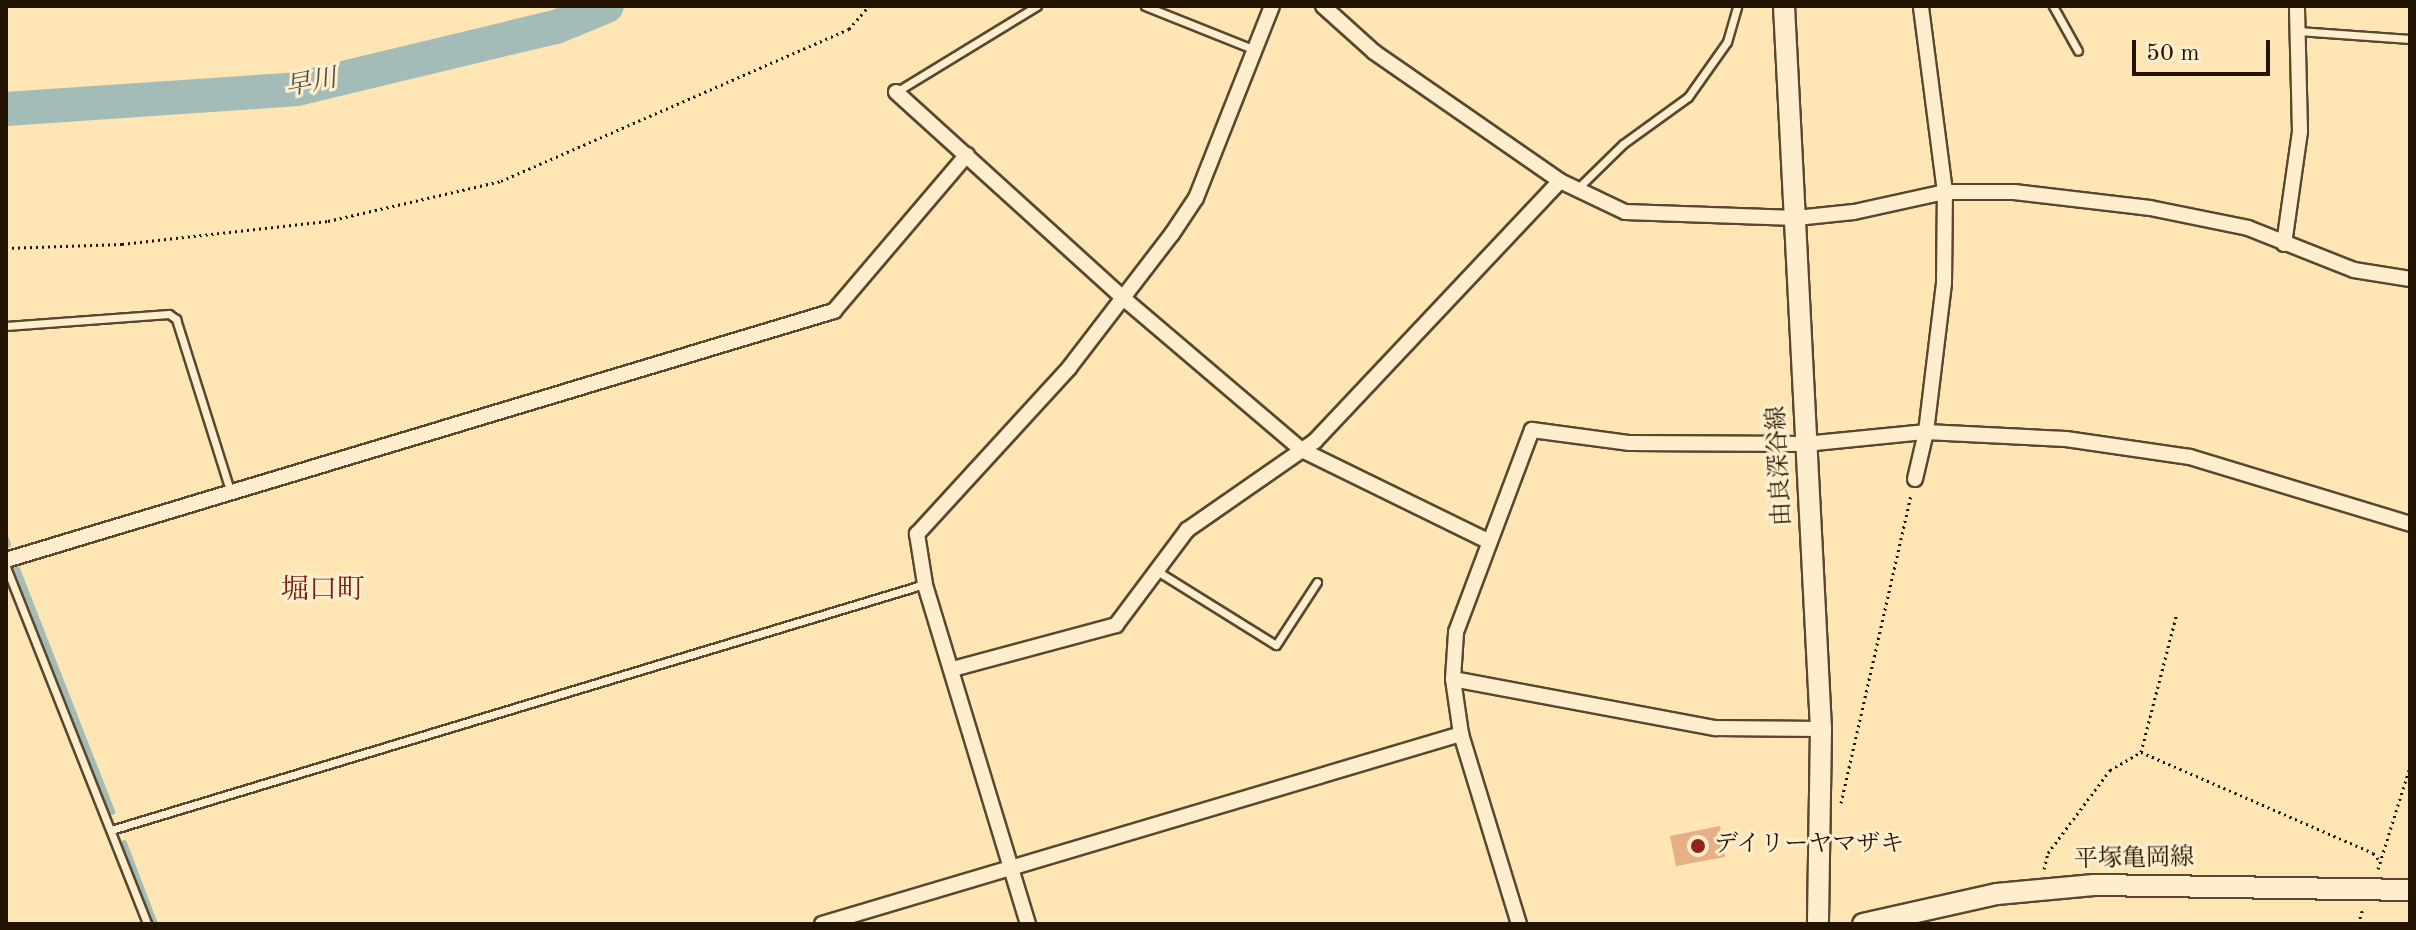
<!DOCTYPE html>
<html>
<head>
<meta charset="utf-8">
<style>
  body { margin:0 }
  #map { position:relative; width:2416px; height:930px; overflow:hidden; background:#fde5b4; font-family:"Old Standard TT","Noto Serif JP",serif }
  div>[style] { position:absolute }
  .stream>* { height:6px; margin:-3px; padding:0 3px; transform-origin:3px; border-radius:3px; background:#a4bcb8 }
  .river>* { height:34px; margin:-17px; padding:0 17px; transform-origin:17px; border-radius:17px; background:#a4bcb8 }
  .building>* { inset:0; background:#e7af85 }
  .path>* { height:3px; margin-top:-1.5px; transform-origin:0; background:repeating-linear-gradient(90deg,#221401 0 2px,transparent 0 6px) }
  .roads { filter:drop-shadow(2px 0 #59482e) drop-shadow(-2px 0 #59482e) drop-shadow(0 2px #59482e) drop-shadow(0 -2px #59482e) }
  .lane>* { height:7px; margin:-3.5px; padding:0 3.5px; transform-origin:3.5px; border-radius:3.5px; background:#feeece }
  .street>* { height:14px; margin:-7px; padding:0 7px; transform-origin:7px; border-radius:7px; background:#feeece }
  .secondary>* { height:20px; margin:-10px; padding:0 10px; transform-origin:10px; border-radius:10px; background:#feeece }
  .dots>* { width:22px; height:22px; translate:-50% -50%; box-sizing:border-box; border:4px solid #feeece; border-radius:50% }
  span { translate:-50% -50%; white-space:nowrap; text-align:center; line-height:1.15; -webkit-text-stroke:6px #feeece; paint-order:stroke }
  .street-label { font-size:24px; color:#221401 }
  .poi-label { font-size:24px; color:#221401 }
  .left { translate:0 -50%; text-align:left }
  .water-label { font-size:26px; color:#504f41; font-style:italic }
  .quarter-label { font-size:28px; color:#7a1f14 }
  .frame { position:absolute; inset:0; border:8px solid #221401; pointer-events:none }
  .scale { position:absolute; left:2132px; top:40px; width:138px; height:36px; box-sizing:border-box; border:4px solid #221401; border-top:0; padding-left:10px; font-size:24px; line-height:28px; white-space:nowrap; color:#221401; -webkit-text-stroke:6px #feeece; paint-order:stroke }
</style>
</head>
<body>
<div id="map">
  <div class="stream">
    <div style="left:6px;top:539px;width:6px;rotate:72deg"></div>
    <div style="left:17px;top:569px;width:261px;rotate:68.6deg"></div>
    <div style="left:124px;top:843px;width:87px;rotate:69.1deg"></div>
  </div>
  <div class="river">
    <div style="left:6px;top:109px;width:292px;rotate:-3.9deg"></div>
    <div style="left:297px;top:89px;width:266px;rotate:-13.5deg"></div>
    <div style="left:556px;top:27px;width:55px;rotate:-22.4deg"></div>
  </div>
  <div class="building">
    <div style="clip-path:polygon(1720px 826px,1725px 857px,1676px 866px,1670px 836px)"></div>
  </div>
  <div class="path">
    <div style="left:6px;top:248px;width:116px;rotate:-2deg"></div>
    <div style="left:122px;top:244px;width:207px;rotate:-6.4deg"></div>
    <div style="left:328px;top:221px;width:178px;rotate:-13deg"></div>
    <div style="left:501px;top:181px;width:380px;rotate:-23.6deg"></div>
    <div style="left:849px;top:29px;width:30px;rotate:-49deg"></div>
    <div style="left:2141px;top:752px;width:253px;rotate:23.5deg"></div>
    <div style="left:2373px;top:853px;width:9px;rotate:49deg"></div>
    <div style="left:1841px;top:803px;width:317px;rotate:-77.2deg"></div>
    <div style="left:2044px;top:869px;width:16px;rotate:-76deg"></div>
    <div style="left:2048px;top:853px;width:104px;rotate:-53.2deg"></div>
    <div style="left:2110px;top:770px;width:36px;rotate:-30deg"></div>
    <div style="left:2141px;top:752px;width:144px;rotate:-75.5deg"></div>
    <div style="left:2378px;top:869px;width:107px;rotate:-72.6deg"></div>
    <div style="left:2358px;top:924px;width:16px;rotate:-72deg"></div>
  </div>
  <div class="roads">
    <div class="lane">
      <div style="left:1145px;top:6px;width:118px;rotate:21.8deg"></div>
      <div style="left:2053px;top:6px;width:51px;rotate:60.9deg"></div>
      <div style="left:2298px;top:31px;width:112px;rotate:4.1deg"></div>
      <div style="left:896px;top:92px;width:165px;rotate:-31.4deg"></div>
      <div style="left:1577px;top:189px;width:64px;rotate:-44.4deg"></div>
      <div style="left:1623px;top:144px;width:80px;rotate:-35.9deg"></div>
      <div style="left:1688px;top:97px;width:67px;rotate:-54.7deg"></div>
      <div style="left:1727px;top:42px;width:37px;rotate:-74deg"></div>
      <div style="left:6px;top:326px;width:163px;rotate:-4.2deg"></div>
      <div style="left:169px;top:314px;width:9px;rotate:36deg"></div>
      <div style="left:176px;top:319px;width:179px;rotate:72.5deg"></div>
      <div style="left:6px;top:567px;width:384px;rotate:68.4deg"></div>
      <div style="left:1157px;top:571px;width:140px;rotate:31.9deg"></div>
      <div style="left:1276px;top:645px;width:75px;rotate:-56.9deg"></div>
      <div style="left:111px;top:830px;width:850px;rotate:-16.82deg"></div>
    </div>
    <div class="street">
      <div style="left:1323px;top:6px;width:69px;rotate:42deg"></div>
      <div style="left:1374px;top:52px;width:226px;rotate:34.7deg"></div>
      <div style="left:1560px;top:181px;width:72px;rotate:25.5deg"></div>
      <div style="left:1625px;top:212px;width:171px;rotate:2deg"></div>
      <div style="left:1796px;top:218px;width:58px;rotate:-5.9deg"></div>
      <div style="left:1854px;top:212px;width:93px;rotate:-12.4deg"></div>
      <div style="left:1945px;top:192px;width:69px"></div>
      <div style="left:2014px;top:192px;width:137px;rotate:6.7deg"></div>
      <div style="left:2150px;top:208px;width:100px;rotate:11.5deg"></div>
      <div style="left:2248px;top:228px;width:114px;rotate:21.6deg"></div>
      <div style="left:2354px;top:270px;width:57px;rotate:9.1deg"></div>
      <div style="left:896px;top:92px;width:305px;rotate:42.2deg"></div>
      <div style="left:1122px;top:297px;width:236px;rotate:40.4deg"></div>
      <div style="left:1302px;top:450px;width:207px;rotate:26.1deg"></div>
      <div style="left:2284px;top:244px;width:113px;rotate:-81.9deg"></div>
      <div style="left:2300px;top:132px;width:126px;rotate:-91.4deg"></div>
      <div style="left:1915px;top:479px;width:48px;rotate:-76.8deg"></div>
      <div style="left:1926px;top:432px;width:150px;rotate:-83.1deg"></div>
      <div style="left:1944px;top:283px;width:91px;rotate:-89.4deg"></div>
      <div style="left:1945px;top:192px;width:188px;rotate:-97.4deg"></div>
      <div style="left:6px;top:560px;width:865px;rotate:-16.74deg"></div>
      <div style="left:834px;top:311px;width:205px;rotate:-49.6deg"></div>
      <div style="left:953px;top:669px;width:169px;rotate:-15.1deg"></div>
      <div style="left:1116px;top:625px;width:119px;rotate:-53.2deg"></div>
      <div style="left:1187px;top:530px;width:156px;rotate:-34.8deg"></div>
      <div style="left:1315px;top:441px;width:357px;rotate:-46.7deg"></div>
      <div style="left:1453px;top:679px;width:268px;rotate:10.6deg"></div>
      <div style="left:1716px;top:728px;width:105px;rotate:0.5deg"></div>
      <div style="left:822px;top:924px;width:667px;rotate:-16.56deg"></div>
      <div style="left:1028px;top:924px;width:355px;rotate:-106.9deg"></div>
      <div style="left:925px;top:584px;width:51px;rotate:-99.1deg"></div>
      <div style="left:917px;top:534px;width:225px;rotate:-47.5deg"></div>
      <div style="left:1069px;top:368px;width:169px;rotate:-52.5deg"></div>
      <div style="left:1172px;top:234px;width:43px;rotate:-56.3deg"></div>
      <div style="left:1196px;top:198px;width:206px;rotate:-68.4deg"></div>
      <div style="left:1519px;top:924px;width:199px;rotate:-107deg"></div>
      <div style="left:1461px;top:734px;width:56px;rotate:-98.3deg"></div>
      <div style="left:1453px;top:679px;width:47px;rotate:-86.3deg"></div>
      <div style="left:1456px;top:632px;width:216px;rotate:-69.4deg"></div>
      <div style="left:1532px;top:430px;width:99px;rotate:7.6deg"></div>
      <div style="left:1630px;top:443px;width:175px;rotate:0.3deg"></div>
      <div style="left:1805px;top:444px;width:122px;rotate:-5.7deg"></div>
      <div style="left:1926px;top:432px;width:140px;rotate:2.9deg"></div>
      <div style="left:2066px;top:439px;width:125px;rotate:8.3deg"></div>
      <div style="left:2190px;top:457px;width:230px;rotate:16.9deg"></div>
    </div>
    <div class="secondary">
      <div style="left:1784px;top:6px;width:724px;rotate:87.07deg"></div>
      <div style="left:1821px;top:729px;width:195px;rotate:90.9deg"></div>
      <div style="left:1863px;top:924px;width:137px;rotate:-12.6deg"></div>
      <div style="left:1997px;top:894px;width:97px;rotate:-5.3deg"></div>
      <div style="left:2094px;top:885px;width:316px;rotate:0.9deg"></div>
    </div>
  </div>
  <div class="dots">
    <div style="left:1698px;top:846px;background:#8f2418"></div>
  </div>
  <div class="street-label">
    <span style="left:1781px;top:466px;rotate:-93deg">由良深谷線</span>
    <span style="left:2134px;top:860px;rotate:-1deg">平塚亀岡線</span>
  </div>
  <div class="poi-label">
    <span class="left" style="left:1714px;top:846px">デイリーヤマザキ</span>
  </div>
  <div class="water-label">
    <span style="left:311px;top:84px;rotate:-11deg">早川</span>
  </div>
  <div class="quarter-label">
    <span style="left:323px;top:591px">堀口町</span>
  </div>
  <div class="frame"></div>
  <div class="scale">50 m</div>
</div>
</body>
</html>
